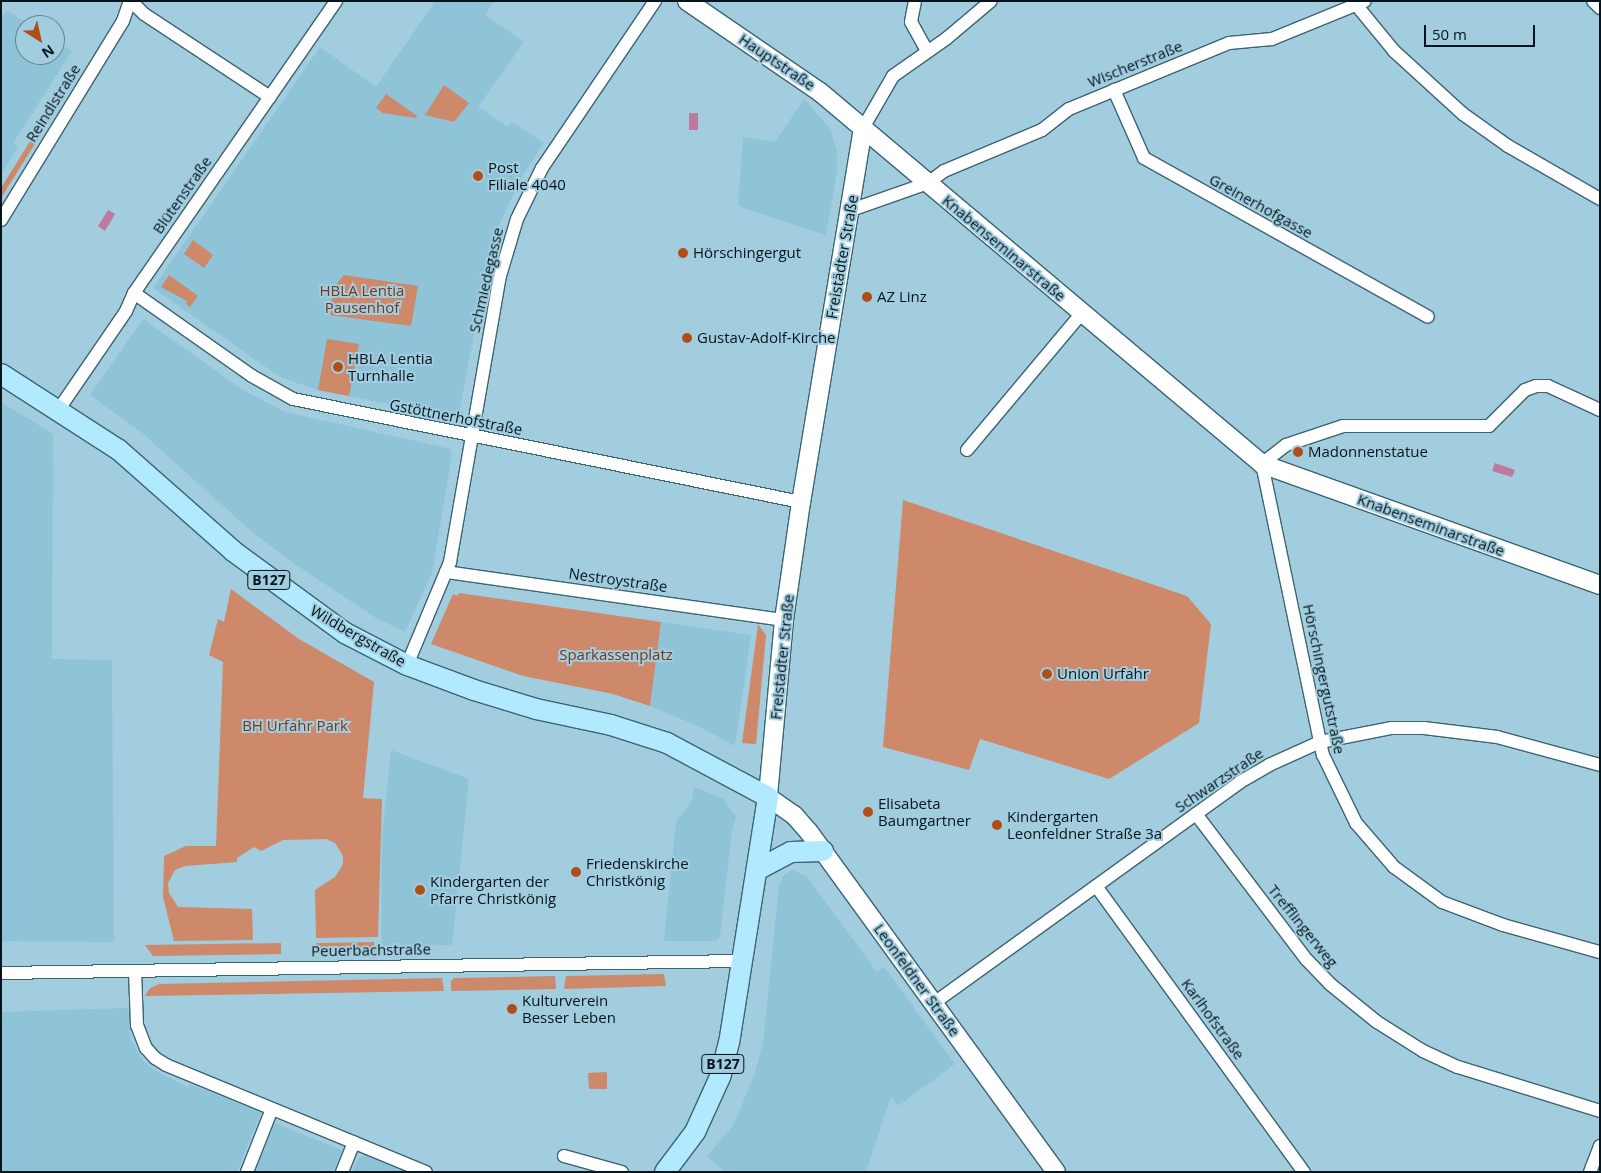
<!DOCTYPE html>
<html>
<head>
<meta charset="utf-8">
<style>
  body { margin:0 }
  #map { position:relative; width:1601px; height:1173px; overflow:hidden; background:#a2cddf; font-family:"Open Sans",sans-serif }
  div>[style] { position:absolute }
  .built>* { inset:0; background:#8fc3d8 }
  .green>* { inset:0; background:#ce886a }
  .water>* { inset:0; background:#bd79a0 }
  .roads { filter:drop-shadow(1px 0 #3b6473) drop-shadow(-1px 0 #3b6473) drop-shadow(0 1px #3b6473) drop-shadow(0 -1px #3b6473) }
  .street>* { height:12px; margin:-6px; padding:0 6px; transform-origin:6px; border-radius:6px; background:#fff }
  .secondary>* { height:18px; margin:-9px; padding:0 9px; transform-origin:9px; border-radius:9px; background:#fff }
  .primary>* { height:20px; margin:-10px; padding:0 10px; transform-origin:10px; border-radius:10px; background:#b1e9ff }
  .dots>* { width:14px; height:14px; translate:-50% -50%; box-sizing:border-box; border:2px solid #a2cddf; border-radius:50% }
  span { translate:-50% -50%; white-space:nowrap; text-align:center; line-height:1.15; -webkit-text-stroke:4px #a2cddf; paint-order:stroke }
  .shield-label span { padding:1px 4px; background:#a2cddf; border:1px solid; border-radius:4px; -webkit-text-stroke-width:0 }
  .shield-label { font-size:14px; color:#05151b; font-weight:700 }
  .street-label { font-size:15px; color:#05151b }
  .poi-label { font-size:15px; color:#05151b }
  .left { translate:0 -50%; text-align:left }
  .park-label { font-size:15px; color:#783614 }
  .frame { position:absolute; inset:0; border:2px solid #05151b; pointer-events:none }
  .north { position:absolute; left:15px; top:15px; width:50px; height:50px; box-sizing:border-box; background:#a2cddf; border:1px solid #638391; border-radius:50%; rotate:145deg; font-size:14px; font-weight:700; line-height:20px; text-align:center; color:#05151b }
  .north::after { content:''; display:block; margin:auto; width:18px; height:22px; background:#b14d18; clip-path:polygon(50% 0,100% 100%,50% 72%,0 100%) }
  .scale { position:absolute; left:1424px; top:25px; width:111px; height:22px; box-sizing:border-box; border:2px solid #05151b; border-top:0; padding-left:6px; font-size:15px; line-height:18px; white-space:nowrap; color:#05151b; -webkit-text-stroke:4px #a2cddf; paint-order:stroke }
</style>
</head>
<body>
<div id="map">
  <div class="built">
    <div style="clip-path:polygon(435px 1px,494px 1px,485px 15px,524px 42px,478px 107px,508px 127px,512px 122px,544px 143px,521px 178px,492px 240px,458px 418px,318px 390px,280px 377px,153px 288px,320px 47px,376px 87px)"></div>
    <div style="clip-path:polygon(7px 10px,30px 25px,25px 25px,25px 55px,55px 55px,55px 41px,72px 51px,13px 143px,18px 147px,1px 174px,1px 19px)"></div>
    <div style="clip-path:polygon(804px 99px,830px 129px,837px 152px,837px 172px,826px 235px,738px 206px,743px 137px,775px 142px)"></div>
    <div style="clip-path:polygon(143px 319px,243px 390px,285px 412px,451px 449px,452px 456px,432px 573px,405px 632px,376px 618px,293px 563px,251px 531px,141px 432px,90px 395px)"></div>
    <div style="clip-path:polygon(1px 402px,53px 434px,52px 659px,112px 660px,114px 942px,1px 941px)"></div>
    <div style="clip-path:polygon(661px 622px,751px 635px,735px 746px,698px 726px,650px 706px)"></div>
    <div style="clip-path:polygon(391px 750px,469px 779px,452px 945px,381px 946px,382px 836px)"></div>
    <div style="clip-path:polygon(694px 787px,722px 798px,736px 816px,732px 830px,720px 936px,716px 941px,664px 941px,676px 822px,692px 800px)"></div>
    <div style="clip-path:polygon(792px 870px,806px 876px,877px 972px,884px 967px,955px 1064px,898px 1106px,891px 1096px,866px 1172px,725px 1172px,707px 1156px,733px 1126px,754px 1076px,763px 1043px,779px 885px,783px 876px)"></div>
    <div style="clip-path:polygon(128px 1008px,131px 1040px,143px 1061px,153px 1069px,188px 1087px,190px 1084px,261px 1112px,237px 1172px,1px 1172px,1px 1012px)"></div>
    <div style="clip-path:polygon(275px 1123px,342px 1150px,333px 1172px,255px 1172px)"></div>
    <div style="clip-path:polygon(365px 1155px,414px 1172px,352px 1172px,359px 1158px)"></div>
  </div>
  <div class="green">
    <div style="clip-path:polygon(444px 85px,469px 103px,454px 122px,425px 115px)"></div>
    <div style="clip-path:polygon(60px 93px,65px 96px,1px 198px,1px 188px)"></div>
    <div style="clip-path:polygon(386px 94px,417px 116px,416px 118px,383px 113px,376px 108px)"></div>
    <div style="clip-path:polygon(193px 240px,213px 255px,204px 268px,184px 254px)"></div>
    <div style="clip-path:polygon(169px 275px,198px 296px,190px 307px,186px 304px,187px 301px,161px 287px)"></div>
    <div style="clip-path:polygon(344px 275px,418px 286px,411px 326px,330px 315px,333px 288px)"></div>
    <div style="clip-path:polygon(327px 339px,359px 344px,349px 396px,318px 390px)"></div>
    <div style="clip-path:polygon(903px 500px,1187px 596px,1211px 624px,1199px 723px,1109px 779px,980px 739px,969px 770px,883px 747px)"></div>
    <div style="clip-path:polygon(231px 589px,299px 639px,374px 682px,363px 798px,382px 799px,378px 937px,316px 938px,315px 890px,335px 877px,343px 864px,343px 856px,335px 843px,326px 839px,283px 840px,261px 851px,254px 847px,237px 858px,237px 862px,185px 866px,175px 870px,168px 883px,169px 893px,178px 907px,252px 909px,253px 940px,174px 941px,163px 897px,164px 856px,186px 846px,216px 846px,223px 662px,209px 655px,218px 619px,224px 622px)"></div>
    <div style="clip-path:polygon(459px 593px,661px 622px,650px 706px,613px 694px,523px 676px,431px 644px,453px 594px,457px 596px)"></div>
    <div style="clip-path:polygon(758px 624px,766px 635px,756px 744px,742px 743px)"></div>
    <div style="clip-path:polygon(374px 942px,375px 952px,316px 953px,316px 943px)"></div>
    <div style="clip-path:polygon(281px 943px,281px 954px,153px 956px,145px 945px)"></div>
    <div style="clip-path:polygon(664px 974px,666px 986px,564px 989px,566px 976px)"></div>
    <div style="clip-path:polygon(555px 976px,556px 989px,451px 991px,451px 981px,454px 978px)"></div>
    <div style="clip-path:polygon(442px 978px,444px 991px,145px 996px,150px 988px,159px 984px)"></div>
    <div style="clip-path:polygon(607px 1072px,607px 1089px,589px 1089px,588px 1073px)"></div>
  </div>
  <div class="water">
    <div style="clip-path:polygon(689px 113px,698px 113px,698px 130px,689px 130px)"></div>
    <div style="clip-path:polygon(108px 210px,115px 214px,105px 231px,98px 226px)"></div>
    <div style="clip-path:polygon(1495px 463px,1515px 470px,1512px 477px,1492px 471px)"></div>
  </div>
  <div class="roads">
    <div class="street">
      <div style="left:131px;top:1px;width:18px;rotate:45deg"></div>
      <div style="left:144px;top:14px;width:151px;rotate:33.4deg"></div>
      <div style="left:915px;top:1px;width:21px;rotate:101deg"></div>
      <div style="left:911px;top:22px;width:33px;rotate:61deg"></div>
      <div style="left:1353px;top:1px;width:65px;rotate:50.6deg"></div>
      <div style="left:1394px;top:51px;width:93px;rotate:42.4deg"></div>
      <div style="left:1463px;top:114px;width:55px;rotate:35.4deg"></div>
      <div style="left:1508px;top:146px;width:106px;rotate:29.9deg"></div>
      <div style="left:1593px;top:1px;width:10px;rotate:45deg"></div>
      <div style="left:1114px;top:90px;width:74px;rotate:66.2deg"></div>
      <div style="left:1144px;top:158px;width:325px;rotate:29.2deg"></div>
      <div style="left:863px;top:128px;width:60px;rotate:-60deg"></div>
      <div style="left:893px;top:76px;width:66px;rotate:-35.1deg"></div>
      <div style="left:947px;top:38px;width:57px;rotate:-40.1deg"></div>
      <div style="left:851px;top:210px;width:82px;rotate:-19.3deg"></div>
      <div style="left:928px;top:183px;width:20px;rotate:-37deg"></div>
      <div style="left:944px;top:171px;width:106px;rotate:-22.7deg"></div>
      <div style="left:1042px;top:130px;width:34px;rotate:-38deg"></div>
      <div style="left:1069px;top:109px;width:173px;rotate:-22.4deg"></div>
      <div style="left:1229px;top:43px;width:43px;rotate:-5.3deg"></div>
      <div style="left:1272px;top:39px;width:100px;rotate:-22.2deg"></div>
      <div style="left:1px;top:220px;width:233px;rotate:-58.5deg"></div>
      <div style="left:123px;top:21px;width:21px;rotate:-71deg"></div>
      <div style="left:134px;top:293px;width:144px;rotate:35.1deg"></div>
      <div style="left:252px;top:376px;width:47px;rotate:29.3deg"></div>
      <div style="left:293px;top:399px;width:518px;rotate:11.46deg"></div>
      <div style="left:59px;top:409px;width:119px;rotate:-55.6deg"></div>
      <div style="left:126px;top:311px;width:20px;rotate:-66deg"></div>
      <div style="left:134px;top:293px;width:355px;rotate:-55.3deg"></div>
      <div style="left:1600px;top:410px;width:57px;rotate:-155.2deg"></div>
      <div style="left:1548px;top:386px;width:12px;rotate:180deg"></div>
      <div style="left:1536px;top:386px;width:12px;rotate:160deg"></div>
      <div style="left:1525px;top:390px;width:51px;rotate:135deg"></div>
      <div style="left:1489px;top:426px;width:146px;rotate:180deg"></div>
      <div style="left:1343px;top:426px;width:60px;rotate:161.6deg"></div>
      <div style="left:1286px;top:445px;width:31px;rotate:142deg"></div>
      <div style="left:1262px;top:464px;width:297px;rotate:78.2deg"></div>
      <div style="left:1323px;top:755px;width:76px;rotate:64.1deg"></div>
      <div style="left:1356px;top:823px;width:58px;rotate:49.2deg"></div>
      <div style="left:1394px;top:867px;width:59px;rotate:36.1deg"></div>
      <div style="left:1442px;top:902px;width:65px;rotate:20.7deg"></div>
      <div style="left:1503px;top:925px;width:101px;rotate:15.6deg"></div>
      <div style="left:967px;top:450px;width:177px;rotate:-50deg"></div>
      <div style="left:446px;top:572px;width:341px;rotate:8.1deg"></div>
      <div style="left:407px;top:665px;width:112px;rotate:-67.3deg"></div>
      <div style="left:450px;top:562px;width:290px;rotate:-80.1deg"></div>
      <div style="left:500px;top:276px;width:59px;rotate:-73.4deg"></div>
      <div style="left:517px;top:219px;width:57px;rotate:-63.9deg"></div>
      <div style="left:542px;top:168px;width:202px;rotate:-55.9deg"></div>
      <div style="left:1196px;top:814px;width:183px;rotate:52.8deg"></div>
      <div style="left:1307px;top:960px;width:33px;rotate:46deg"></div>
      <div style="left:1330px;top:984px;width:60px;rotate:39deg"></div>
      <div style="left:1377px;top:1022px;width:54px;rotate:32.2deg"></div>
      <div style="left:1423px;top:1051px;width:38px;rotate:25deg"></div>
      <div style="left:1458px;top:1067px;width:149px;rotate:17.2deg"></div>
      <div style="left:1096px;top:886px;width:354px;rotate:54deg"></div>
      <div style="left:135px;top:971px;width:54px;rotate:87.9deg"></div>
      <div style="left:137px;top:1025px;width:25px;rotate:69deg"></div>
      <div style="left:146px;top:1048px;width:13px;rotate:48deg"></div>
      <div style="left:155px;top:1058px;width:13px;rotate:32deg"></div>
      <div style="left:166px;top:1065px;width:281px;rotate:22.4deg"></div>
      <div style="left:1px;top:973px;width:741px;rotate:-0.93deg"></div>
      <div style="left:934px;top:1003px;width:377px;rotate:-35.8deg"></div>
      <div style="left:1240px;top:782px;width:34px;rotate:-30deg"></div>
      <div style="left:1269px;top:765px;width:56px;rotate:-24.3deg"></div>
      <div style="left:1320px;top:742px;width:72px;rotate:-11.2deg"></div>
      <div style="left:1391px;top:728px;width:33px"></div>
      <div style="left:1424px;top:728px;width:74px;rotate:7deg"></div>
      <div style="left:1497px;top:737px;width:107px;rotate:15.2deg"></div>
      <div style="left:564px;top:1156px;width:60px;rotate:15.4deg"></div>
      <div style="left:247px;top:1172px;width:68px;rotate:-68.4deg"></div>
      <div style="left:342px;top:1172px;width:32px;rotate:-68deg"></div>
      <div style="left:1590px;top:1172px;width:28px;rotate:-69deg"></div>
    </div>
    <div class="secondary">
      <div style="left:687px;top:1px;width:161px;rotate:34.4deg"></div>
      <div style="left:820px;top:92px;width:578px;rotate:40.08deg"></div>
      <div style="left:1262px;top:464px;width:359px;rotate:19.7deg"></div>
      <div style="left:863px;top:128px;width:379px;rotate:99.4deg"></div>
      <div style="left:801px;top:502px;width:119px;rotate:98.2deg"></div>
      <div style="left:784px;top:620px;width:178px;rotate:95.2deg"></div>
      <div style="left:768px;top:797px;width:32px;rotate:35deg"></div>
      <div style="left:794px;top:815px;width:23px;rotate:49deg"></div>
      <div style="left:809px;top:832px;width:420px;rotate:54deg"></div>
    </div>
    <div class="primary">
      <div style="left:1px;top:374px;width:140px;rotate:32.8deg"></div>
      <div style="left:119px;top:450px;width:152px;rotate:41.5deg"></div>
      <div style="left:233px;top:551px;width:139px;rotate:36.2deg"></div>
      <div style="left:345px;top:633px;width:70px;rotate:27.3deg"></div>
      <div style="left:407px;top:665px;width:72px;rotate:20.5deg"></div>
      <div style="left:474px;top:690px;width:65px;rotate:17deg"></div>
      <div style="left:536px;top:709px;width:77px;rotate:12deg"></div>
      <div style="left:611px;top:725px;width:59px;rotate:17.8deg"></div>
      <div style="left:667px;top:743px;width:115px;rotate:28.1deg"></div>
      <div style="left:768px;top:797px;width:248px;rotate:99deg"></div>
      <div style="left:729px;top:1042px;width:36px;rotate:104deg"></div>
      <div style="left:720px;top:1077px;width:60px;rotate:114.4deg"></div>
      <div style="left:695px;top:1132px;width:50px;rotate:126.9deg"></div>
      <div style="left:757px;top:870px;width:38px;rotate:-28deg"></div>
      <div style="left:791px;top:852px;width:32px;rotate:-2deg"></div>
    </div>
  </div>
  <div class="dots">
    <div style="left:478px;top:176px;background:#b14d18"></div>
    <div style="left:683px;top:253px;background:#b14d18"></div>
    <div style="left:867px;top:297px;background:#b14d18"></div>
    <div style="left:687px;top:338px;background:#b14d18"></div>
    <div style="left:338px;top:367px;background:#b14d18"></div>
    <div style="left:1298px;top:452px;background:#b14d18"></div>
    <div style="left:1047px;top:674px;background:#b14d18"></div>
    <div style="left:868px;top:812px;background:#b14d18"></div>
    <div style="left:997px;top:825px;background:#b14d18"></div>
    <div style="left:576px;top:872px;background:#b14d18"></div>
    <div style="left:420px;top:890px;background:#b14d18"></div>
    <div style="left:512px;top:1009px;background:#b14d18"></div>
  </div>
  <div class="shield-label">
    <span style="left:269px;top:580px">B127</span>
    <span style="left:723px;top:1064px">B127</span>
  </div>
  <div class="street-label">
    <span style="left:777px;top:62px;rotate:34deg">Hauptstraße</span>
    <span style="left:1135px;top:64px;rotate:-22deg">Wischerstraße</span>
    <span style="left:53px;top:103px;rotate:-58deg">Reindlstraße</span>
    <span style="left:182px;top:195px;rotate:-55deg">Blütenstraße</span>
    <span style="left:1261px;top:206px;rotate:29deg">Greinerhofgasse</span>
    <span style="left:1004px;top:248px;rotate:40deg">Knabenseminarstraße</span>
    <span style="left:842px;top:257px;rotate:-80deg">Freistädter Straße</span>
    <span style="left:486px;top:280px;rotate:-77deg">Schmiedegasse</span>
    <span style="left:456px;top:417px;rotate:11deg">Gstöttnerhofstraße</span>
    <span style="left:1431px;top:525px;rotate:20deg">Knabenseminarstraße</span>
    <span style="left:618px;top:580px;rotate:8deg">Nestroystraße</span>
    <span style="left:358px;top:636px;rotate:30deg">Wildbergstraße</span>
    <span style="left:782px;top:657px;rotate:-84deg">Freistädter Straße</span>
    <span style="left:1324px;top:679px;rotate:78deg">Hörschingergutstraße</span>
    <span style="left:1219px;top:780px;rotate:-34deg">Schwarzstraße</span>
    <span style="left:1303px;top:926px;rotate:51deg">Trefflingerweg</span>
    <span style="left:371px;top:950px;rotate:-1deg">Peuerbachstraße</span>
    <span style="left:917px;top:980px;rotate:54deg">Leonfeldner Straße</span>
    <span style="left:1213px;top:1019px;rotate:54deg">Karlhofstraße</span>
  </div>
  <div class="poi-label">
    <span class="left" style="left:488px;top:176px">Post<br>Filiale 4040</span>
    <span class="left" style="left:693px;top:253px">Hörschingergut</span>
    <span class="left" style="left:877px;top:297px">AZ Linz</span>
    <span class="left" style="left:697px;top:338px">Gustav-Adolf-Kirche</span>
    <span class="left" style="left:348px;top:367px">HBLA Lentia<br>Turnhalle</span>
    <span class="left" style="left:1308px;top:452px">Madonnenstatue</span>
    <span class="left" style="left:1057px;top:674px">Union Urfahr</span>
    <span class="left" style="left:878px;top:812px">Elisabeta<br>Baumgartner</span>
    <span class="left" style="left:1007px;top:825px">Kindergarten<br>Leonfeldner Straße 3a</span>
    <span class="left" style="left:586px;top:872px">Friedenskirche<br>Christkönig</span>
    <span class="left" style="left:430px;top:890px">Kindergarten der<br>Pfarre Christkönig</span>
    <span class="left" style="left:522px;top:1009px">Kulturverein<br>Besser Leben</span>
  </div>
  <div class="park-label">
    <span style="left:362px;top:299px">HBLA Lentia<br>Pausenhof</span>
    <span style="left:616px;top:655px">Sparkassenplatz</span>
    <span style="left:295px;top:726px">BH Urfahr Park</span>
  </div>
  <div class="frame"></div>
  <div class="north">N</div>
  <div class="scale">50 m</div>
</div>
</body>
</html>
